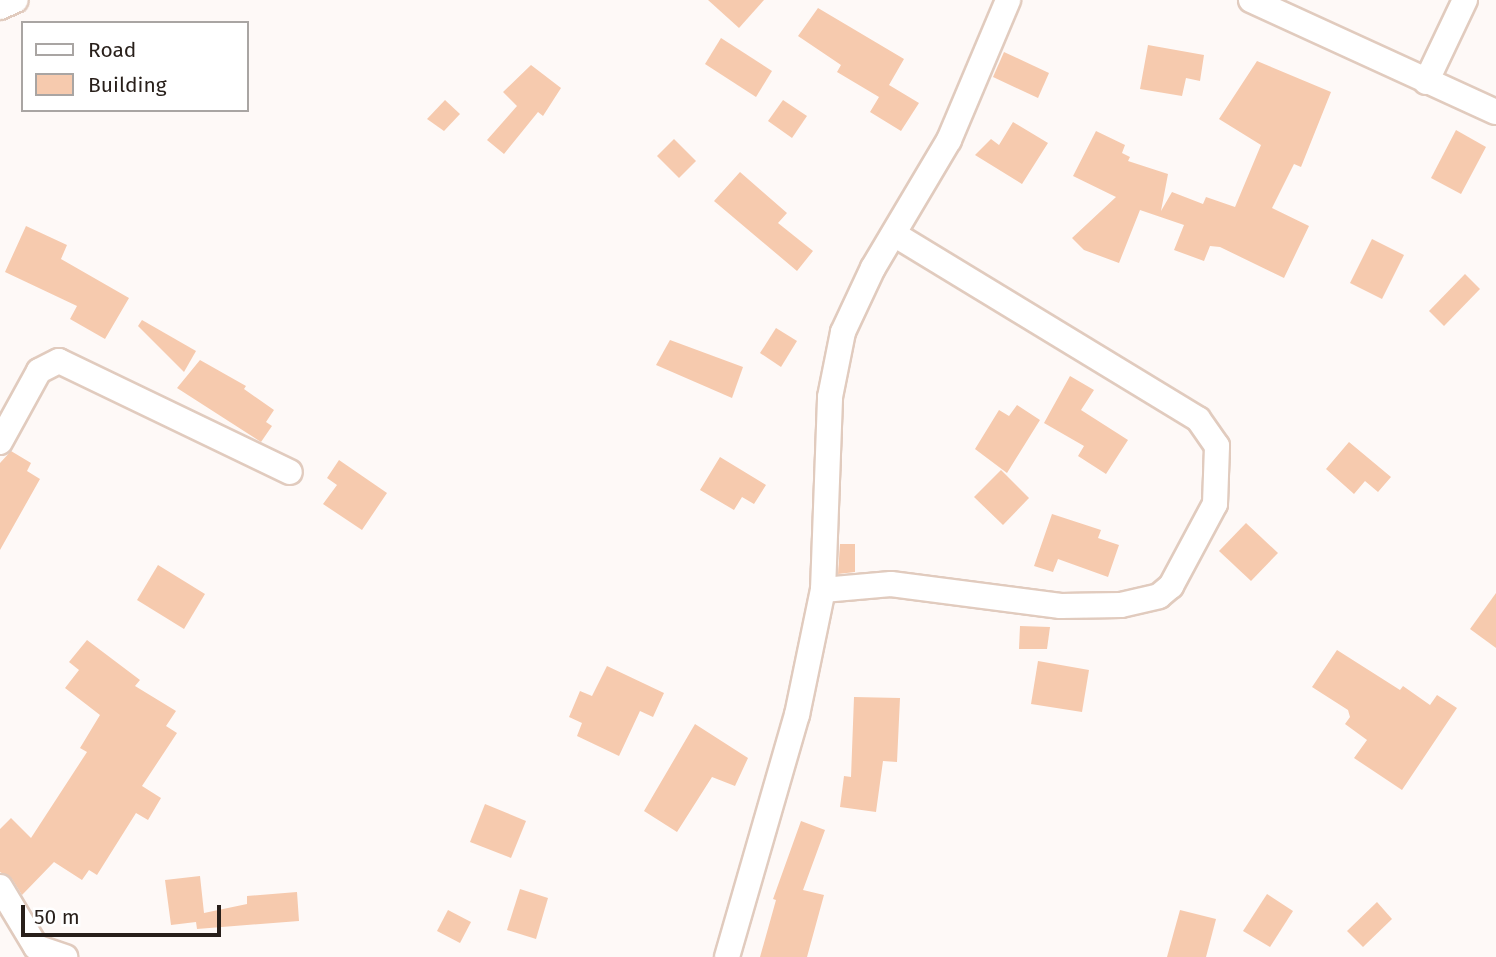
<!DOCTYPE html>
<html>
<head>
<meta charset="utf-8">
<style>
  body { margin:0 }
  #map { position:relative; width:1496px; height:957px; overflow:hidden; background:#fef9f7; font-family:"Fira Sans",sans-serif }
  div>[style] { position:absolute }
  .building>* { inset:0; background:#f6caae }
  .roads { filter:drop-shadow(2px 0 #e1cbbe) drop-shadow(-2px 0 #e1cbbe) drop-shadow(0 2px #e1cbbe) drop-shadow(0 -2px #e1cbbe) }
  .minor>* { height:24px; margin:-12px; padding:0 12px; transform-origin:12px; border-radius:12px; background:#fff }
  span { translate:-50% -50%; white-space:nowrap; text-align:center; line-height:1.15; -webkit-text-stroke:5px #fff; paint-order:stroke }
  .legend { position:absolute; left:21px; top:21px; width:228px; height:91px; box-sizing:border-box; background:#fff; border:2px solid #a9a5a3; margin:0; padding:9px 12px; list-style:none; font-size:21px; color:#281f1a }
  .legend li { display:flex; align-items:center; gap:14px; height:35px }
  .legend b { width:35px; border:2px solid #a9a5a3 }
  .scale { position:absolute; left:21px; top:905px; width:200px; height:32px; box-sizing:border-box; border:4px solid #281f1a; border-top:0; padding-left:9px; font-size:21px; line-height:24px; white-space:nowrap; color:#281f1a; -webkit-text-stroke:5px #fff; paint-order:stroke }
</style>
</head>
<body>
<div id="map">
  <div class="building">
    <div style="clip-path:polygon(708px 0,764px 0,739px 28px)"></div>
    <div style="clip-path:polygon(818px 8px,904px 59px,889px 85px,919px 103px,901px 131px,870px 112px,879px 97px,837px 72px,841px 65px,798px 36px)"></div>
    <div style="clip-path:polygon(721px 38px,772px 71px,756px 97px,705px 64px)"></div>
    <div style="clip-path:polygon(1148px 45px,1204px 55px,1200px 81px,1186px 78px,1182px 96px,1140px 89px)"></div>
    <div style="clip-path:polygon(1004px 52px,1049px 73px,1038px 98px,993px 77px)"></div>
    <div style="clip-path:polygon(1257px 61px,1331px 92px,1301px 167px,1294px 164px,1272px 208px,1309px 226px,1284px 278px,1220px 247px,1210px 246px,1204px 261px,1174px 250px,1184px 225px,1140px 210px,1119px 263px,1084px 250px,1072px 238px,1116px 197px,1073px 176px,1096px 131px,1125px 145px,1122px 153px,1130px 157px,1128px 161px,1168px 174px,1161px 211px,1172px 192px,1203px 204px,1206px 197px,1235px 207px,1261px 145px,1219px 119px)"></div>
    <div style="clip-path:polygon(531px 65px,561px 88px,543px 116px,538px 112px,504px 154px,487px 140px,517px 106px,503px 92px)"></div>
    <div style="clip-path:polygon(445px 100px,460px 114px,444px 131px,427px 119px)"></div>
    <div style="clip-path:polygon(783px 100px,807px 116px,792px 138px,768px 121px)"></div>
    <div style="clip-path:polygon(1013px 122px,1048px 143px,1022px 184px,975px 155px,991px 139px,999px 145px)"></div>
    <div style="clip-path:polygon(1456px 130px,1486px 147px,1461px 194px,1431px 178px)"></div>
    <div style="clip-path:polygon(674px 139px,696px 161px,679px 178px,657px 156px)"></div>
    <div style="clip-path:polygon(740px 172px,787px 213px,778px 223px,813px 251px,797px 271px,714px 201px)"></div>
    <div style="clip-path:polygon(26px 226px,67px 245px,61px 259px,129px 298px,105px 339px,70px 319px,77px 306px,5px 272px)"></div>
    <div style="clip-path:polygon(1372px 239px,1404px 255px,1382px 299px,1350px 283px)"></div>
    <div style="clip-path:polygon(1465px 274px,1480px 289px,1444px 326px,1429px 311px)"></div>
    <div style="clip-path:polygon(142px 320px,196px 351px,184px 372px,138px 326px)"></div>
    <div style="clip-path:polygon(776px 328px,797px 341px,781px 367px,760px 353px)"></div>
    <div style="clip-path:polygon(670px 340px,743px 367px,732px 398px,656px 365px)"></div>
    <div style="clip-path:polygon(200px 360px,246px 386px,244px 389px,274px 410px,266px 422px,272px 426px,261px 442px,177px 388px)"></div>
    <div style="clip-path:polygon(1070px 376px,1094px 390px,1081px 410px,1128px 440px,1106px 474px,1078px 456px,1084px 446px,1044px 423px)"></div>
    <div style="clip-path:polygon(1017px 405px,1040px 420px,1007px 473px,975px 449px,999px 410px,1009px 416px)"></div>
    <div style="clip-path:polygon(1349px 442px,1391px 477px,1378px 492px,1365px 481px,1354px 494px,1326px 469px)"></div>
    <div style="clip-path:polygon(11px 451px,31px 463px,27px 471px,40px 479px,0 550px,0 463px)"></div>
    <div style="clip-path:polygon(720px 457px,766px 485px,754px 504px,742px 497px,734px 510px,700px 490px)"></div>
    <div style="clip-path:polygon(339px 460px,387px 493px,362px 530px,323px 504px,337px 485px,327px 478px)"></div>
    <div style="clip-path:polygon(1001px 470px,1029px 498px,1003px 525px,974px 497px)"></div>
    <div style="clip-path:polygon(1052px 514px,1101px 530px,1098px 538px,1119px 545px,1108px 577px,1058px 559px,1053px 572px,1034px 566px)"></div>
    <div style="clip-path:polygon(1246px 523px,1278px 553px,1251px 581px,1219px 551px)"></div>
    <div style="clip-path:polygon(840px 544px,855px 544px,855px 572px,838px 574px)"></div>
    <div style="clip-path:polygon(158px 565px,205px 594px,184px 629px,137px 600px)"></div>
    <div style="clip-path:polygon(1496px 593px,1496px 648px,1470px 629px)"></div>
    <div style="clip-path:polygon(1020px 626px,1050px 627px,1047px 649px,1019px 649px)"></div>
    <div style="clip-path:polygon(87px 640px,140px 680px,135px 686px,176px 711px,166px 726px,177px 733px,142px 786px,161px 798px,148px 820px,136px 813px,97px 875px,89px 870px,82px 880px,54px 862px,22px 895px,12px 879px,0 872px,0 829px,11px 818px,31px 838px,87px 752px,80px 748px,100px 715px,65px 688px,79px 670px,69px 662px)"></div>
    <div style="clip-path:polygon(1337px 650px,1400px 690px,1403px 686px,1430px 705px,1437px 695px,1457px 708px,1402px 790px,1354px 758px,1367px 740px,1345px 724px,1350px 717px,1348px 710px,1312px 687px)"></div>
    <div style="clip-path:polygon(1038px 661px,1089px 670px,1082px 712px,1031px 704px)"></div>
    <div style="clip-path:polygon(607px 666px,664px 693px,653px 717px,640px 711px,619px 756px,577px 736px,582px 723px,569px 717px,580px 691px,592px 696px)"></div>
    <div style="clip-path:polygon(854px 697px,900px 698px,897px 762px,883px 761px,876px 812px,840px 807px,844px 776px,851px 777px)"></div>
    <div style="clip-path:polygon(695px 724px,748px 758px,735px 786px,712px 777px,677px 832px,644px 811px)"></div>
    <div style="clip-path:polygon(485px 804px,526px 821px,511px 858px,470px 842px)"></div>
    <div style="clip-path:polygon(801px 821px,825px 830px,803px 890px,824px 895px,807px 957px,760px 957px,776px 900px,773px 899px)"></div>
    <div style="clip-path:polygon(200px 876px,204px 913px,247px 904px,247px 896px,297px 892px,299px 921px,197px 929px,196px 922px,171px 925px,165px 880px)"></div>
    <div style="clip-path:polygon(520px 889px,548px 898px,536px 939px,507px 930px)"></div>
    <div style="clip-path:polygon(1267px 894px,1293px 911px,1270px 947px,1243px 931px)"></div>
    <div style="clip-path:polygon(1377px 902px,1392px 919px,1363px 947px,1347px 931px)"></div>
    <div style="clip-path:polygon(448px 910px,471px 922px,460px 943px,437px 931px)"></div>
    <div style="clip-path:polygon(1180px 910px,1216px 919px,1206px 957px,1167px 957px)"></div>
  </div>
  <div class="roads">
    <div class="minor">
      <div style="left:1251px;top:0;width:269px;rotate:24.6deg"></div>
      <div style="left:0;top:7px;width:17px;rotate:-24deg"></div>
      <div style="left:1426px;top:82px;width:91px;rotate:-64.6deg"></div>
      <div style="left:0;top:442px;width:81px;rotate:-61.2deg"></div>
      <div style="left:39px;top:371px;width:22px;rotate:-27deg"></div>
      <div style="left:59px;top:361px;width:256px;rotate:25.7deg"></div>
      <div style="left:823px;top:590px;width:68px;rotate:-5deg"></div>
      <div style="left:891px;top:584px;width:171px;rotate:7.4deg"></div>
      <div style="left:1061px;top:606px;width:60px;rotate:-1deg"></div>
      <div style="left:1121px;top:605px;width:39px;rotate:-13deg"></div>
      <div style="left:1159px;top:596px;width:16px;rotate:-40deg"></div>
      <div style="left:1171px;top:586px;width:93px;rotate:-61.8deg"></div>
      <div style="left:1215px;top:504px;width:58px;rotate:-88deg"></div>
      <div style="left:1217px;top:446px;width:33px;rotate:-125deg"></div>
      <div style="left:1198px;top:419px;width:356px;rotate:-148.7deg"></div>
      <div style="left:0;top:887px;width:70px;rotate:59deg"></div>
      <div style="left:36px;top:947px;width:31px;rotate:19deg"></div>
      <div style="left:727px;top:957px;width:252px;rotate:-73.9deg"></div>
      <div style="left:797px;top:715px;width:128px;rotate:-78.3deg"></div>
      <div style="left:823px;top:590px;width:193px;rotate:-87.9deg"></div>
      <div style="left:830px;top:397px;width:66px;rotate:-78.7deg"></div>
      <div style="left:843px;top:332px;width:71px;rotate:-64.9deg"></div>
      <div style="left:873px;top:268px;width:149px;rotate:-59.3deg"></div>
      <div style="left:949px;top:140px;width:152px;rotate:-67.1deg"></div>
    </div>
  </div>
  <ul class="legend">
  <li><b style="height:9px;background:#fff"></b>Road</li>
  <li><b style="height:19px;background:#f6caae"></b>Building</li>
  </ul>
  <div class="scale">50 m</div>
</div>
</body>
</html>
